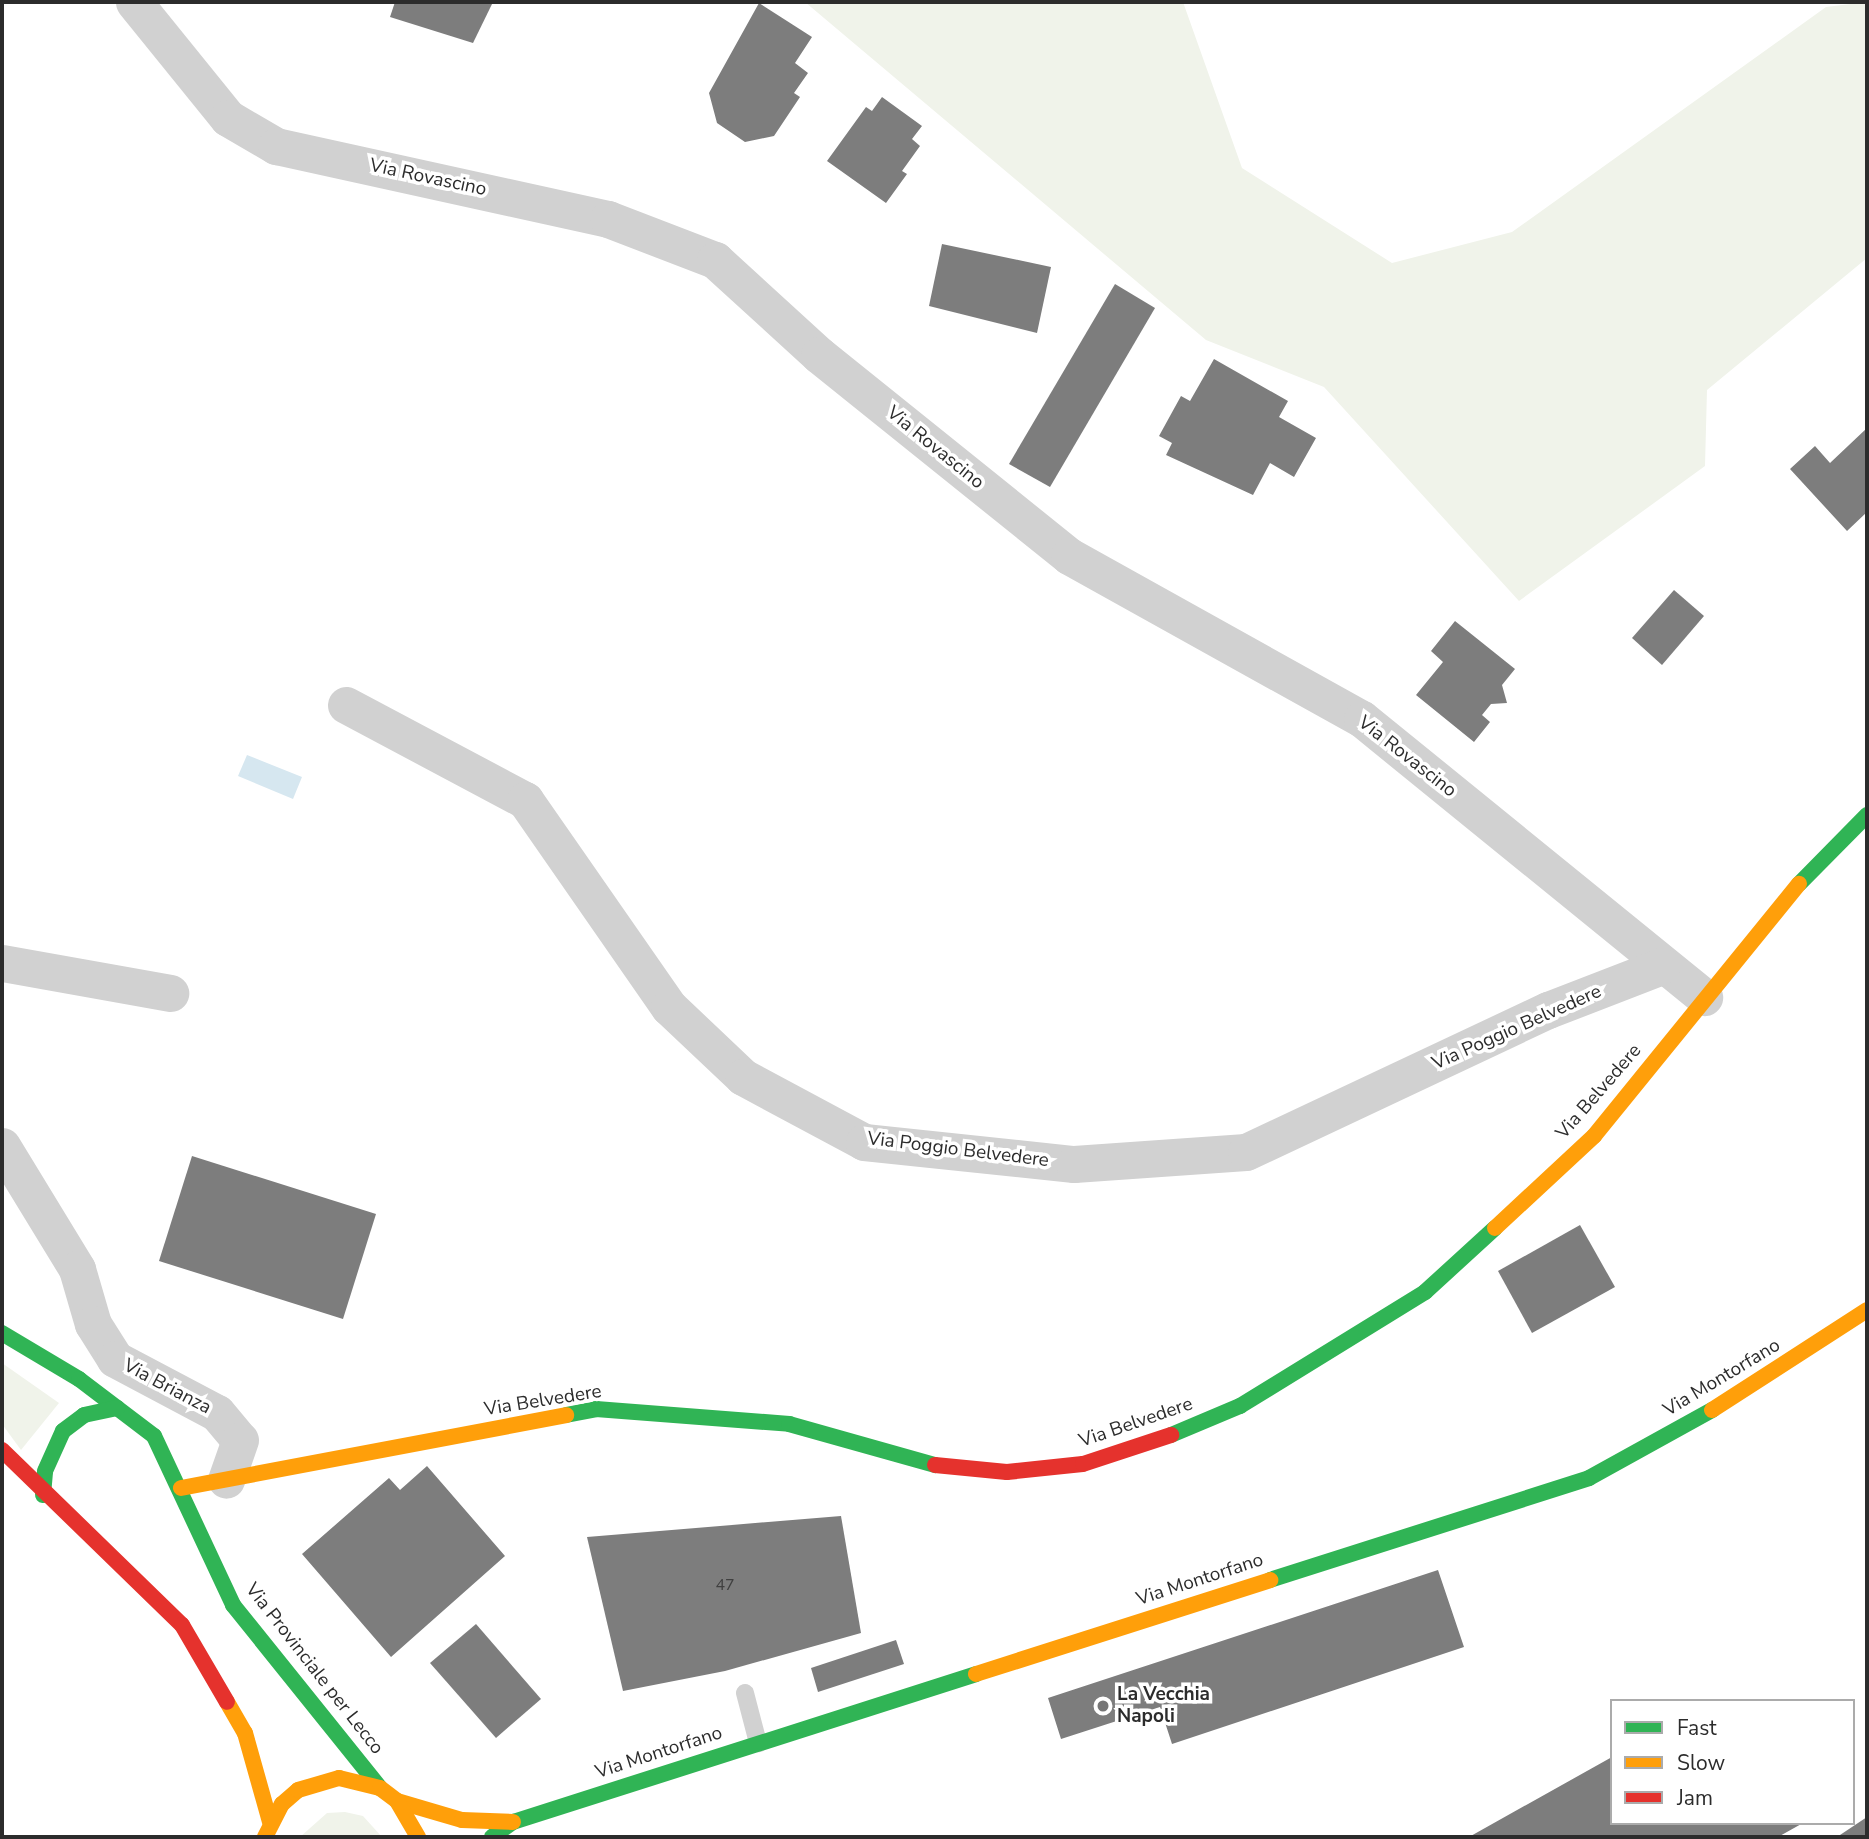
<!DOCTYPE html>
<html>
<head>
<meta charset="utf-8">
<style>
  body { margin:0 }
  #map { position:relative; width:1869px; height:1839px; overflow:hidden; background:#fff; font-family:"Nunito Sans",sans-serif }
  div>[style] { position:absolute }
  .green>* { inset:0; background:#f0f3ea }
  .water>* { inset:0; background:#d6e7f0 }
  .building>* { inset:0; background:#7d7d7d }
  .lane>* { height:18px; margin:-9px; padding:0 9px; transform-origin:9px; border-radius:9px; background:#d1d1d1 }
  .street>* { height:37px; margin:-18.5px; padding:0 18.5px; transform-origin:18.5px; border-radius:18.5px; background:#d1d1d1 }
  .fast>* { height:16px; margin:-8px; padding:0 8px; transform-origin:8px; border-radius:8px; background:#30b455 }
  .slow>* { height:16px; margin:-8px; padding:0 8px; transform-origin:8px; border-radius:8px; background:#ff9f0a }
  .jam>* { height:16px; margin:-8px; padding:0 8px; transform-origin:8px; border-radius:8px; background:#e5322d }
  .dots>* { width:19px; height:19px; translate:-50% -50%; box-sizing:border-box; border:4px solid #fff; border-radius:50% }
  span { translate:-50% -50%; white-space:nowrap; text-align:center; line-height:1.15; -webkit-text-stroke:7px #fff; paint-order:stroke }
  .number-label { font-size:16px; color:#404040 }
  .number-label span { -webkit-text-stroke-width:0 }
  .street-label { font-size:19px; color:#2c2c2c }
  .poi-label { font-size:19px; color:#2c2c2c; font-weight:700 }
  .left { translate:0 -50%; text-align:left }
  .frame { position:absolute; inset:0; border:4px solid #2c2c2c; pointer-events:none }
  .legend { position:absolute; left:1610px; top:1699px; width:245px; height:126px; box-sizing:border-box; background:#fff; border:2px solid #ababab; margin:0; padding:9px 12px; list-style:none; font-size:21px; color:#2c2c2c }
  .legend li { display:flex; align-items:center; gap:14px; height:35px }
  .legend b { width:35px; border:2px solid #ababab }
</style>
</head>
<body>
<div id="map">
  <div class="green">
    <div style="clip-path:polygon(805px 2px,1183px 2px,1242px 168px,1392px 263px,1512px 232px,1826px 7px,1867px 2px,1867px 258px,1707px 390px,1705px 466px,1519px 601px,1324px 387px,1206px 340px)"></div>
    <div style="clip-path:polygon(2px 1363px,59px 1403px,21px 1450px,2px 1424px)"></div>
    <div style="clip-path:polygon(345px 1812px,363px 1816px,382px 1837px,300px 1837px,327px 1813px)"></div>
  </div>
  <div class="water">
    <div style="clip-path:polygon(247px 755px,302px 777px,293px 799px,238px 776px)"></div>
  </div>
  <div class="building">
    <div style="clip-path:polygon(395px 2px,493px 2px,473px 43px,390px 17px)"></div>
    <div style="clip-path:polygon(759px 3px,812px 37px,795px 63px,808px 73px,794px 93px,800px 97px,774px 136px,745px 142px,717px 123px,709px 93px)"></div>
    <div style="clip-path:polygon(882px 97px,922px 126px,912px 139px,920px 146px,902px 171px,907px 174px,886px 203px,827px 161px,866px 107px,872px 111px)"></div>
    <div style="clip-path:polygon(942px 244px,1051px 267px,1037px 333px,929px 306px)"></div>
    <div style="clip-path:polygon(1115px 284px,1155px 308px,1050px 487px,1009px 464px)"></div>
    <div style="clip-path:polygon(1214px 359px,1288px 401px,1279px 417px,1316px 438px,1294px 477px,1270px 463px,1253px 495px,1166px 455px,1172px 443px,1159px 436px,1181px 396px,1190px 401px)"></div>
    <div style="clip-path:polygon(1867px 428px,1867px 512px,1847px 531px,1790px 469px,1815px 446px,1830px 463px)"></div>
    <div style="clip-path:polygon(1674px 590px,1704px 616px,1662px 665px,1632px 638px)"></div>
    <div style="clip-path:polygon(1455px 621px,1515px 669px,1502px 685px,1507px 703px,1491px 704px,1482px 715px,1490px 722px,1474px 742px,1416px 695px,1443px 662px,1431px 651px)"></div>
    <div style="clip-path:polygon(192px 1156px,376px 1214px,343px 1319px,159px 1261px)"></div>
    <div style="clip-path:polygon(1580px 1225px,1615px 1287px,1532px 1333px,1498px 1271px)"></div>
    <div style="clip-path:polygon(427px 1466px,505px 1556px,391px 1657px,302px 1554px,389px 1478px,400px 1490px)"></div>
    <div style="clip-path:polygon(841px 1516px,861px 1633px,725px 1671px,623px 1691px,587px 1537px)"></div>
    <div style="clip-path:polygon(1438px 1570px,1464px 1647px,1172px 1744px,1160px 1707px,1061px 1739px,1048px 1698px)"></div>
    <div style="clip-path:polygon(476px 1624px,541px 1699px,496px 1738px,430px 1663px)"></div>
    <div style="clip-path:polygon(896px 1640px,904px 1664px,818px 1692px,811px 1668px)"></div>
    <div style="clip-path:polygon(1612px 1757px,1612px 1823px,1803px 1823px,1778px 1837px,1469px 1837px)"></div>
    <div style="clip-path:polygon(1867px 1817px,1867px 1837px,1837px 1837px)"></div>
  </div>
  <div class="lane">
    <div style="left:745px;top:1693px;width:52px;rotate:75.4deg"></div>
  </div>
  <div class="street">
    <div style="left:134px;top:2px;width:149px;rotate:51deg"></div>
    <div style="left:228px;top:118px;width:56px;rotate:30.3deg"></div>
    <div style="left:276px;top:146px;width:340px;rotate:12.4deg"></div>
    <div style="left:608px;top:219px;width:115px;rotate:21deg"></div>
    <div style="left:715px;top:260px;width:141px;rotate:42.4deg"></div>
    <div style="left:819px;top:355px;width:321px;rotate:38.8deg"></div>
    <div style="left:1069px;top:556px;width:335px;rotate:29.1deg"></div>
    <div style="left:1362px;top:719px;width:441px;rotate:39.1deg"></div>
    <div style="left:346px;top:705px;width:203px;rotate:28deg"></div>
    <div style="left:525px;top:800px;width:252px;rotate:55.2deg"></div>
    <div style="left:669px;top:1007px;width:102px;rotate:43.4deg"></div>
    <div style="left:743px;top:1077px;width:137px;rotate:28.2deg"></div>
    <div style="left:864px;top:1142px;width:211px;rotate:6deg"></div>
    <div style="left:1074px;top:1164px;width:172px;rotate:-4deg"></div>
    <div style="left:1246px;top:1152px;width:334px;rotate:-25.2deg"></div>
    <div style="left:1548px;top:1010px;width:122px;rotate:-21.1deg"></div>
    <div style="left:2px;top:963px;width:171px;rotate:10.1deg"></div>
    <div style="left:2px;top:1146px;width:144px;rotate:58.6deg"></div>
    <div style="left:77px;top:1269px;width:57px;rotate:73.8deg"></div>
    <div style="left:93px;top:1324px;width:41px;rotate:57.8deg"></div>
    <div style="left:115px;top:1359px;width:115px;rotate:27.9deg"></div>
    <div style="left:217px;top:1413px;width:35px;rotate:50deg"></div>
    <div style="left:240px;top:1440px;width:42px;rotate:109.3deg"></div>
  </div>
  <div class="fast">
    <div style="left:1799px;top:884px;width:97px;rotate:-45.4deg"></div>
    <div style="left:2px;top:1333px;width:90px;rotate:30.9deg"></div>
    <div style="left:79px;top:1379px;width:94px;rotate:37.2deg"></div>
    <div style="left:154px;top:1436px;width:187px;rotate:64.9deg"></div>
    <div style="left:233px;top:1605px;width:235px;rotate:51.2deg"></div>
    <div style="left:566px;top:1415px;width:31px;rotate:-11deg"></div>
    <div style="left:596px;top:1409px;width:194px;rotate:4.4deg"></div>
    <div style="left:789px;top:1424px;width:152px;rotate:15.7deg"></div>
    <div style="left:1171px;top:1435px;width:75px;rotate:-22.8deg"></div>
    <div style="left:1240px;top:1406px;width:217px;rotate:-31.6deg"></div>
    <div style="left:1425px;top:1292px;width:95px;rotate:-42.4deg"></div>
    <div style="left:43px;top:1495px;width:24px;rotate:-85deg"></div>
    <div style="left:45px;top:1471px;width:44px;rotate:-65.8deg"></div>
    <div style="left:63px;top:1431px;width:26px;rotate:-37deg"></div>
    <div style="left:84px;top:1415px;width:34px;rotate:-12deg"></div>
    <div style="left:1270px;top:1580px;width:335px;rotate:-17.7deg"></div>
    <div style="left:1589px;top:1478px;width:141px;rotate:-28.9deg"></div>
    <div style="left:492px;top:1837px;width:26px;rotate:-36deg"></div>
    <div style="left:513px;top:1822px;width:486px;rotate:-17.7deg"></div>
  </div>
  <div class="slow">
    <div style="left:1495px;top:1228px;width:135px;rotate:-42.9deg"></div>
    <div style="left:1594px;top:1136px;width:325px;rotate:-50.9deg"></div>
    <div style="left:1712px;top:1410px;width:184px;rotate:-32.8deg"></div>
    <div style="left:181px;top:1488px;width:392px;rotate:-10.7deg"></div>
    <div style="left:976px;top:1674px;width:309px;rotate:-17.7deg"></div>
    <div style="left:227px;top:1702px;width:36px;rotate:60deg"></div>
    <div style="left:245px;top:1733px;width:92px;rotate:74.3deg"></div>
    <div style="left:397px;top:1801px;width:68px;rotate:16.3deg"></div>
    <div style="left:462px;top:1820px;width:51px;rotate:2.2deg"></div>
    <div style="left:265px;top:1837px;width:37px;rotate:-63deg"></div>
    <div style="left:282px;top:1804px;width:21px;rotate:-41deg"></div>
    <div style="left:298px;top:1790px;width:43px;rotate:-16.3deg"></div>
    <div style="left:339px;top:1778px;width:42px;rotate:13.7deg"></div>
    <div style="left:380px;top:1788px;width:21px;rotate:37deg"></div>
    <div style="left:397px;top:1801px;width:42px;rotate:59.7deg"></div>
  </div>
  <div class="jam">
    <div style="left:2px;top:1450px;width:251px;rotate:44.2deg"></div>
    <div style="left:182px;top:1625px;width:89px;rotate:59.7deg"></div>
    <div style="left:935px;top:1465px;width:72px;rotate:5.6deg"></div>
    <div style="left:1007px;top:1472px;width:76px;rotate:-6deg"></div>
    <div style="left:1083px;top:1464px;width:93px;rotate:-18.2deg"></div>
  </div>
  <div class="dots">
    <div style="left:1103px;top:1706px;background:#767676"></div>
  </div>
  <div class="number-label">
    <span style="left:725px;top:1585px">47</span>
  </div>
  <div class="street-label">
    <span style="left:428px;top:178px;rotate:12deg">Via Rovascino</span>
    <span style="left:935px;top:448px;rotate:39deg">Via Rovascino</span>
    <span style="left:1407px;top:757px;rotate:38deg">Via Rovascino</span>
    <span style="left:1517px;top:1028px;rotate:-24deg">Via Poggio Belvedere</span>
    <span style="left:1599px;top:1092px;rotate:-49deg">Via Belvedere</span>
    <span style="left:958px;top:1150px;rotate:7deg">Via Poggio Belvedere</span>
    <span style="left:1722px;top:1378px;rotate:-31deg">Via Montorfano</span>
    <span style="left:167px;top:1387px;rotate:28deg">Via Brianza</span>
    <span style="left:543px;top:1401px;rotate:-9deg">Via Belvedere</span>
    <span style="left:1136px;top:1423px;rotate:-19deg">Via Belvedere</span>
    <span style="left:1200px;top:1580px;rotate:-18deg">Via Montorfano</span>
    <span style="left:314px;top:1669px;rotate:52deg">Via Provinciale per Lecco</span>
    <span style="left:659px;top:1753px;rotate:-18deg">Via Montorfano</span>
  </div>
  <div class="poi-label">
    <span class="left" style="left:1117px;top:1706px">La Vecchia<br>Napoli</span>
  </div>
  <div class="frame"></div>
  <ul class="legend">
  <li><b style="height:9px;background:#30b455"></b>Fast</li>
  <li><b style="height:9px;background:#ff9f0a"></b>Slow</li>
  <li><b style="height:9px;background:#e5322d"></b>Jam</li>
  </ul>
</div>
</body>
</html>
